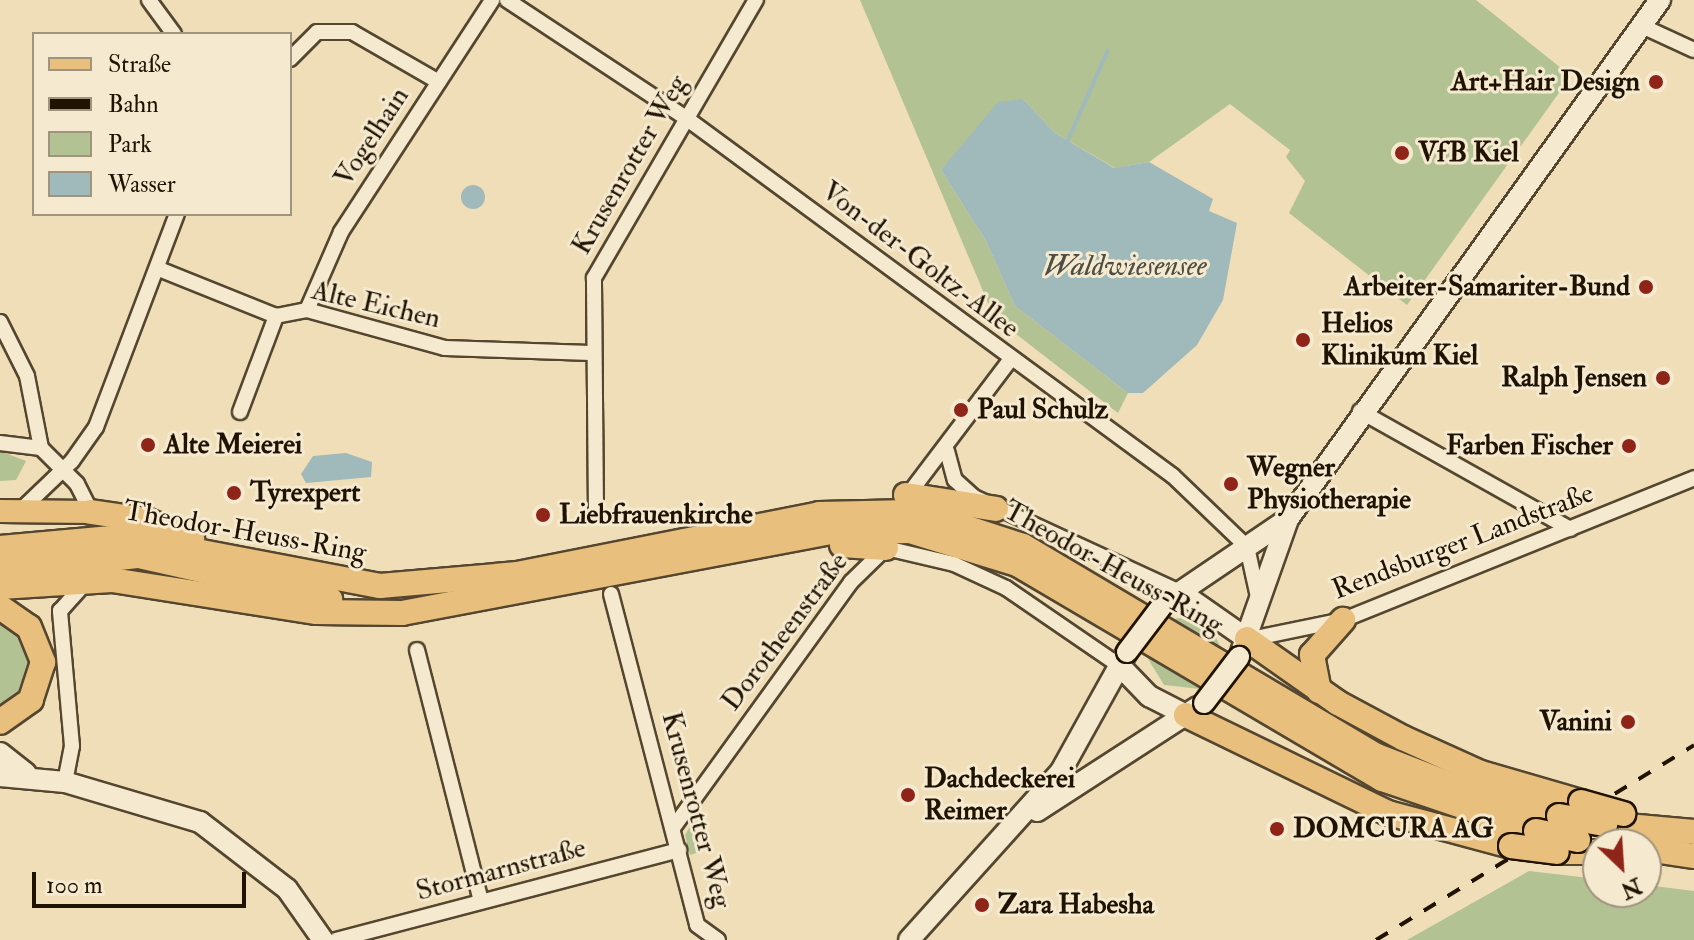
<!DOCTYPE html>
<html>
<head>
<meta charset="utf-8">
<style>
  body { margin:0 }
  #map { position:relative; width:1694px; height:940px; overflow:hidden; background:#efdeb7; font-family:"IM FELL Double Pica",serif }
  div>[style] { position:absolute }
  .green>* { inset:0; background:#b3c293 }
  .water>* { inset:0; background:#a0b9bb }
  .round { border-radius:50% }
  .stream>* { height:4px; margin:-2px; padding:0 2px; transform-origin:2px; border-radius:2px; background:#a0b9bb }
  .roads { filter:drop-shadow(2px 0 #54462f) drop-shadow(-2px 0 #54462f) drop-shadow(0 2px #54462f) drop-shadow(0 -2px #54462f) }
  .minor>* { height:14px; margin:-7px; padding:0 7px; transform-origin:7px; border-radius:7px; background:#f5ead0 }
  .secondary>* { height:20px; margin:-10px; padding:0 10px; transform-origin:10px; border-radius:10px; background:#f5ead0 }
  .primary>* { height:22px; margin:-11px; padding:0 11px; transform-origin:11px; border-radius:11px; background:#e8bf7c }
  .trunk>* { height:24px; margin:-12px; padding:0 12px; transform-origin:12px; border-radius:12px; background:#e8bf7c }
  .rail>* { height:4px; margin-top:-2px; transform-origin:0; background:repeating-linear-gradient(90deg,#211302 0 14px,transparent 0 28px) }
  .bridges { filter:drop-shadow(2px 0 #211302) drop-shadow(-2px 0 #211302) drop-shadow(0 2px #211302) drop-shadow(0 -2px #211302) }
  .secondary-bridge>* { height:20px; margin:-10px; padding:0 10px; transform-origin:10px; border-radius:10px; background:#f5ead0 }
  .trunk-bridge>* { height:24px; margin:-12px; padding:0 12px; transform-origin:12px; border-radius:12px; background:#e8bf7c }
  .dots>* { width:22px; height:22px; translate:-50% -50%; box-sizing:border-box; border:4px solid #f5ead0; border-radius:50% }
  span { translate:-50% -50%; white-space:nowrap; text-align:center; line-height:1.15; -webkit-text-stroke:6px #f5ead0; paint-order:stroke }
  .poi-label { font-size:28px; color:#211302; font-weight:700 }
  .right { translate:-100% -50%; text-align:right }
  .left { translate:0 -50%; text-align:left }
  .street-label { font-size:28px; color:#211302 }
  .water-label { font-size:30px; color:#4d4d43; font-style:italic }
  .legend { position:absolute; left:32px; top:32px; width:260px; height:184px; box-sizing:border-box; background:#f5ead0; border:2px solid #a0947e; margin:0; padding:10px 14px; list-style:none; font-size:24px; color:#211302 }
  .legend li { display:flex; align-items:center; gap:16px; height:40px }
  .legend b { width:40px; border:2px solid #a0947e }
  .north { position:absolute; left:1582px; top:828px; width:80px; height:80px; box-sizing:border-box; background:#f5ead0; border:2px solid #a0947e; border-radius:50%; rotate:155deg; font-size:22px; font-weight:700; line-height:32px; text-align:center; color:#211302 }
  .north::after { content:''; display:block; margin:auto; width:28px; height:36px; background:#8f2418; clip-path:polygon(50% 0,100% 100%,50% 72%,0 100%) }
  .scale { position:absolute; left:32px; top:872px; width:214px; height:36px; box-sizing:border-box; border:4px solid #211302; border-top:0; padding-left:10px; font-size:24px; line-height:28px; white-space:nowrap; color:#211302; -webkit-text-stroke:6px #f5ead0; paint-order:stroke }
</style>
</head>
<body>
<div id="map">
  <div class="green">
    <div style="clip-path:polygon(860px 0,1476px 0,1571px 76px,1407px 305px,1289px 213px,1305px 181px,1286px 157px,1290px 150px,1230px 104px,1149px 162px,1115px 168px,1055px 133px,1023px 99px,941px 170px,986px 241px,1015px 306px,1128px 393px,1118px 413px,994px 317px)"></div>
    <div style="clip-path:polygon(0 451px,26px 461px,16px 480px,0 481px)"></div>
    <div style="clip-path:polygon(1185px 617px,1212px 628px,1222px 651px,1169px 620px)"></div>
    <div style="clip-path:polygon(0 618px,29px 647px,31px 673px,17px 700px,0 708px)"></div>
    <div style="clip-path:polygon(1147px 657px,1149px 655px,1200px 689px,1164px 685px)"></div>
    <div style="clip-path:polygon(697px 814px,708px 823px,699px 837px,703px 851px,690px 855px,685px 835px)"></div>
    <div style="clip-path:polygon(1529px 871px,1598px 879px,1598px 892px,1646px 892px,1646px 885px,1694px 891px,1694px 940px,1407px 940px)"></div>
  </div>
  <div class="water">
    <div style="clip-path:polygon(1023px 99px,1055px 133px,1114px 168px,1149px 162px,1213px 199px,1209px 211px,1237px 223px,1223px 300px,1197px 345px,1143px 393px,1128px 393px,1015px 306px,986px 241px,941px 170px,998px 102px)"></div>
    <div class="round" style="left:461px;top:185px;width:24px;height:24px"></div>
    <div style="clip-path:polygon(346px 453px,372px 462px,371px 477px,306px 483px,301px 474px,313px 456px)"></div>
  </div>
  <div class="stream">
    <div style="left:1068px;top:140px;width:98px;rotate:-66deg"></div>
  </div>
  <div class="roads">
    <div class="minor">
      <div style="left:149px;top:0;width:42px;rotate:53.7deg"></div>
      <div style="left:507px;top:0;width:214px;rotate:33.4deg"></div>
      <div style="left:686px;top:118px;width:604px;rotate:36.32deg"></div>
      <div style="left:1173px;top:476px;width:103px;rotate:43.8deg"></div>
      <div style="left:1247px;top:547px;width:51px;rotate:77.6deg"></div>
      <div style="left:1642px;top:26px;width:57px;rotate:24.8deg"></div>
      <div style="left:290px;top:59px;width:38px;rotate:-45deg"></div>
      <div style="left:317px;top:32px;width:35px"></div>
      <div style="left:352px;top:32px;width:100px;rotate:29.9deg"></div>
      <div style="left:159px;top:269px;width:126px;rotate:21.9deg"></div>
      <div style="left:276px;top:316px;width:32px;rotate:-11deg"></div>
      <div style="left:307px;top:310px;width:143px;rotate:15.4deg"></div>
      <div style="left:445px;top:348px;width:146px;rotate:2deg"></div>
      <div style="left:307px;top:310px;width:85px;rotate:-66.4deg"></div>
      <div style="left:341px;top:232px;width:277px;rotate:-56.9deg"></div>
      <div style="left:0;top:322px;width:60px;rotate:63.4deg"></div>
      <div style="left:27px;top:376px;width:73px;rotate:79deg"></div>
      <div style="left:41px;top:448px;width:51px;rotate:45deg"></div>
      <div style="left:77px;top:484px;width:31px;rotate:63deg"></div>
      <div style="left:1360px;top:411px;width:241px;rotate:29.3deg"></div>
      <div style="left:240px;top:412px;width:103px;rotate:-69.4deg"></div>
      <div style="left:0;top:443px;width:41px;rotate:7deg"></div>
      <div style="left:947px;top:451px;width:30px;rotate:75deg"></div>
      <div style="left:955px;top:480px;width:25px;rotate:42deg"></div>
      <div style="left:974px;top:497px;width:227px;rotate:24.8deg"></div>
      <div style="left:908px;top:495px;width:169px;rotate:-52.9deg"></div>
      <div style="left:22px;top:509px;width:69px;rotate:-43.8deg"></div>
      <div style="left:72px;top:461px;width:42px;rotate:-54.8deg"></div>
      <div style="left:96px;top:427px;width:228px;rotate:-69.2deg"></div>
      <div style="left:596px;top:512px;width:234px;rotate:-90.5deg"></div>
      <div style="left:594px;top:278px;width:322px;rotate:-59.8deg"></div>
      <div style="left:611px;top:594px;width:342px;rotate:75.4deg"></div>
      <div style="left:697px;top:925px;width:26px;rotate:36deg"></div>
      <div style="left:1251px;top:639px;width:94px;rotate:-11.7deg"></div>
      <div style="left:1343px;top:620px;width:379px;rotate:-22deg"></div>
      <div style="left:417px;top:650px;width:259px;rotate:75.7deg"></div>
      <div style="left:65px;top:782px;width:37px;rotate:-79deg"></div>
      <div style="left:72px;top:746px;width:136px;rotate:-95.1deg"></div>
      <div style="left:60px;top:611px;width:36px;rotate:-48deg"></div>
      <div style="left:673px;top:828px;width:304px;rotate:-54.1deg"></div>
      <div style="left:851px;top:582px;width:49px;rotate:-44.2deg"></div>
      <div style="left:886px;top:548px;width:70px;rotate:13.2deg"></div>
      <div style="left:954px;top:564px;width:57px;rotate:24.8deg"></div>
      <div style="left:1006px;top:588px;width:138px;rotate:34.4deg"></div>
      <div style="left:336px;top:940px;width:355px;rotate:-14.7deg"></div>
    </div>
    <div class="secondary">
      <div style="left:1180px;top:592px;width:82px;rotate:35deg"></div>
      <div style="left:1164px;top:603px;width:150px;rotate:-34.1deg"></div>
      <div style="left:1241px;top:652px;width:141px;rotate:-70.5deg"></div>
      <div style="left:1288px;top:519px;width:639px;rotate:-54.37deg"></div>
      <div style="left:1120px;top:666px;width:42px;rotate:46deg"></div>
      <div style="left:1149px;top:696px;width:42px;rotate:27.2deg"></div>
      <div style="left:0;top:753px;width:33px;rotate:38deg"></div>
      <div style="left:0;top:776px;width:65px;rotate:5.3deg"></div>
      <div style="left:65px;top:782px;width:141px;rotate:16.5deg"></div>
      <div style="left:200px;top:822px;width:110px;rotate:37.6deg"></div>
      <div style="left:287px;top:889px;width:62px;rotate:54.8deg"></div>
      <div style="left:1037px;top:811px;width:192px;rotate:-32.9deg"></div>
      <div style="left:909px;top:940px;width:227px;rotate:-48deg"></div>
      <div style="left:1061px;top:771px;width:136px;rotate:-61deg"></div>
    </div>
    <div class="primary">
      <div style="left:0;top:511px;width:91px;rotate:0.6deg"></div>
    </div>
    <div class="trunk">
      <div style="left:906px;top:495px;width:91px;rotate:8.8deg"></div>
      <div style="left:91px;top:512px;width:56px;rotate:8.3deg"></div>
      <div style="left:146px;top:520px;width:50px;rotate:22.4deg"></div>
      <div style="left:842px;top:545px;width:44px;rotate:3.9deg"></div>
      <div style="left:0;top:548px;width:123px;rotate:-5.1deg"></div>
      <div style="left:123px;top:537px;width:262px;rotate:10.8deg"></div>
      <div style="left:380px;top:586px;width:138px;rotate:-5deg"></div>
      <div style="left:517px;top:574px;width:308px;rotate:-11.2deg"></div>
      <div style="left:819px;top:514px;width:99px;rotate:-1.2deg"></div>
      <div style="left:918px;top:512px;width:110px;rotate:17.9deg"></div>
      <div style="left:1023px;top:546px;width:412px;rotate:30.7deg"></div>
      <div style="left:1377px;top:756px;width:107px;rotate:21.3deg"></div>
      <div style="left:1477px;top:795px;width:85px;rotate:14.4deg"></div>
      <div style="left:0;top:571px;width:140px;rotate:-6.2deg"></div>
      <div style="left:139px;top:556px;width:196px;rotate:12.7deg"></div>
      <div style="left:0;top:587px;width:112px;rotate:-3.6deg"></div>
      <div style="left:112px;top:580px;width:207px;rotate:8.9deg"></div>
      <div style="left:317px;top:612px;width:85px;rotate:0.7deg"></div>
      <div style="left:402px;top:613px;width:438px;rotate:-10.7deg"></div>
      <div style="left:832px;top:532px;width:78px;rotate:-0.7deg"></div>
      <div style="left:910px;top:531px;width:112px;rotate:17.1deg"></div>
      <div style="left:1017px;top:564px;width:424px;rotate:30.5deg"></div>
      <div style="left:1382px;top:779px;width:163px;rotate:18.7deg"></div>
      <div style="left:0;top:607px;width:35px;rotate:35deg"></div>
      <div style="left:29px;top:627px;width:38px;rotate:68deg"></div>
      <div style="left:43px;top:662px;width:40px;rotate:108deg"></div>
      <div style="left:31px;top:700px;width:38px;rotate:145deg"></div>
      <div style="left:1247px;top:639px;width:111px;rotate:35.1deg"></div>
      <div style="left:1338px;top:703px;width:74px;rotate:28.3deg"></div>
      <div style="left:1403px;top:738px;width:85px;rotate:24.2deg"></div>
      <div style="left:1481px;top:773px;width:104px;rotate:16.2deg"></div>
      <div style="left:1319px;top:691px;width:37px;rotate:-101deg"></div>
      <div style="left:1312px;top:655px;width:47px;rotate:-48.5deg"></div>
      <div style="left:1186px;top:715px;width:225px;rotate:25.9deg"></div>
      <div style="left:1388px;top:813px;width:127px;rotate:15deg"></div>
      <div style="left:1605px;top:824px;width:89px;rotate:5.1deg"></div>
      <div style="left:1646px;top:849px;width:49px;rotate:8.3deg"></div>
      <div style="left:1557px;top:852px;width:41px"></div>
    </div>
  </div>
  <div class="rail">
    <div style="left:1376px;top:940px;width:373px;rotate:-31.5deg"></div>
  </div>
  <div class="bridges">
    <div class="secondary-bridge">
      <div style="left:1127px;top:652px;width:61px;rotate:-52.9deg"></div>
      <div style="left:1204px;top:703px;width:58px;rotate:-52.7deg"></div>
    </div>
    <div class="trunk-bridge">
      <div style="left:1581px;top:802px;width:44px;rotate:15.9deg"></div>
      <div style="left:1559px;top:816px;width:47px;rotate:9.9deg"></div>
      <div style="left:1536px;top:831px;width:43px;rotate:12.1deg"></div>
      <div style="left:1511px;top:846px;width:46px;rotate:7.4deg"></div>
    </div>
  </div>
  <div class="dots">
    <div style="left:1656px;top:82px;background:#8f2418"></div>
    <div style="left:1402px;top:153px;background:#8f2418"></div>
    <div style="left:1646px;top:287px;background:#8f2418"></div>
    <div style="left:1303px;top:340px;background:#8f2418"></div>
    <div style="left:1663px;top:378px;background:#8f2418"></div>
    <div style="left:961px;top:410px;background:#8f2418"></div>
    <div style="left:148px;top:445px;background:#8f2418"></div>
    <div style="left:1629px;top:446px;background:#8f2418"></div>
    <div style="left:1231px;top:484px;background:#8f2418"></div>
    <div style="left:234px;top:493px;background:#8f2418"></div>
    <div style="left:543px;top:515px;background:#8f2418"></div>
    <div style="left:1628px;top:722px;background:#8f2418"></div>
    <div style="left:908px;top:795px;background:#8f2418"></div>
    <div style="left:1277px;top:829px;background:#8f2418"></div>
    <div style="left:982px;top:905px;background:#8f2418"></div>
  </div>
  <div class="poi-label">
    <span class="right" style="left:1640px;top:82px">Art+Hair Design</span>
    <span class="left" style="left:1418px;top:153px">VfB Kiel</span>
    <span class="right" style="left:1630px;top:287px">Arbeiter-Samariter-Bund</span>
    <span class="left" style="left:1321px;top:340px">Helios<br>Klinikum Kiel</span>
    <span class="right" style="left:1647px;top:378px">Ralph Jensen</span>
    <span class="left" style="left:977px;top:410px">Paul Schulz</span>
    <span class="left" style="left:164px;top:445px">Alte Meierei</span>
    <span class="right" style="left:1613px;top:446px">Farben Fischer</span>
    <span class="left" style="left:1247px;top:484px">Wegner<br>Physiotherapie</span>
    <span class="left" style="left:250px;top:493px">Tyrexpert</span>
    <span class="left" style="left:559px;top:515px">Liebfrauenkirche</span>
    <span class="right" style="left:1612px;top:722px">Vanini</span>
    <span class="left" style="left:924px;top:795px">Dachdeckerei<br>Reimer</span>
    <span class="left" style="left:1293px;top:829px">DOMCURA AG</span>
    <span class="left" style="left:998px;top:905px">Zara Habesha</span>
  </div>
  <div class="street-label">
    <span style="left:372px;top:137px;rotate:-57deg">Vogelhain</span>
    <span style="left:630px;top:165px;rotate:-60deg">Krusenrotter Weg</span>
    <span style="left:920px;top:260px;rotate:37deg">Von-der-Goltz-Allee</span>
    <span style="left:376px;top:305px;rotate:13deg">Alte Eichen</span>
    <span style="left:245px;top:532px;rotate:10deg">Theodor-Heuss-Ring</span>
    <span style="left:1463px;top:542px;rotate:-21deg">Rendsburger Landstraße</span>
    <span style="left:1113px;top:568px;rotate:29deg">Theodor-Heuss-Ring</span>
    <span style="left:785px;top:632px;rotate:-53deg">Dorotheenstraße</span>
    <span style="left:696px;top:810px;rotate:75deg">Krusenrotter Weg</span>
    <span style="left:501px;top:870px;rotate:-15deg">Stormarnstraße</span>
  </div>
  <div class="water-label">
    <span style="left:1125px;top:266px">Waldwiesensee</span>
  </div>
  <ul class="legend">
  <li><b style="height:10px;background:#e8bf7c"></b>Straße</li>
  <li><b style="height:10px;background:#211302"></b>Bahn</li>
  <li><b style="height:22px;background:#b3c293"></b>Park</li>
  <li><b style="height:22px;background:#a0b9bb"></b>Wasser</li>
  </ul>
  <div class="north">N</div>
  <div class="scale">100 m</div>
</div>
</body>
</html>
